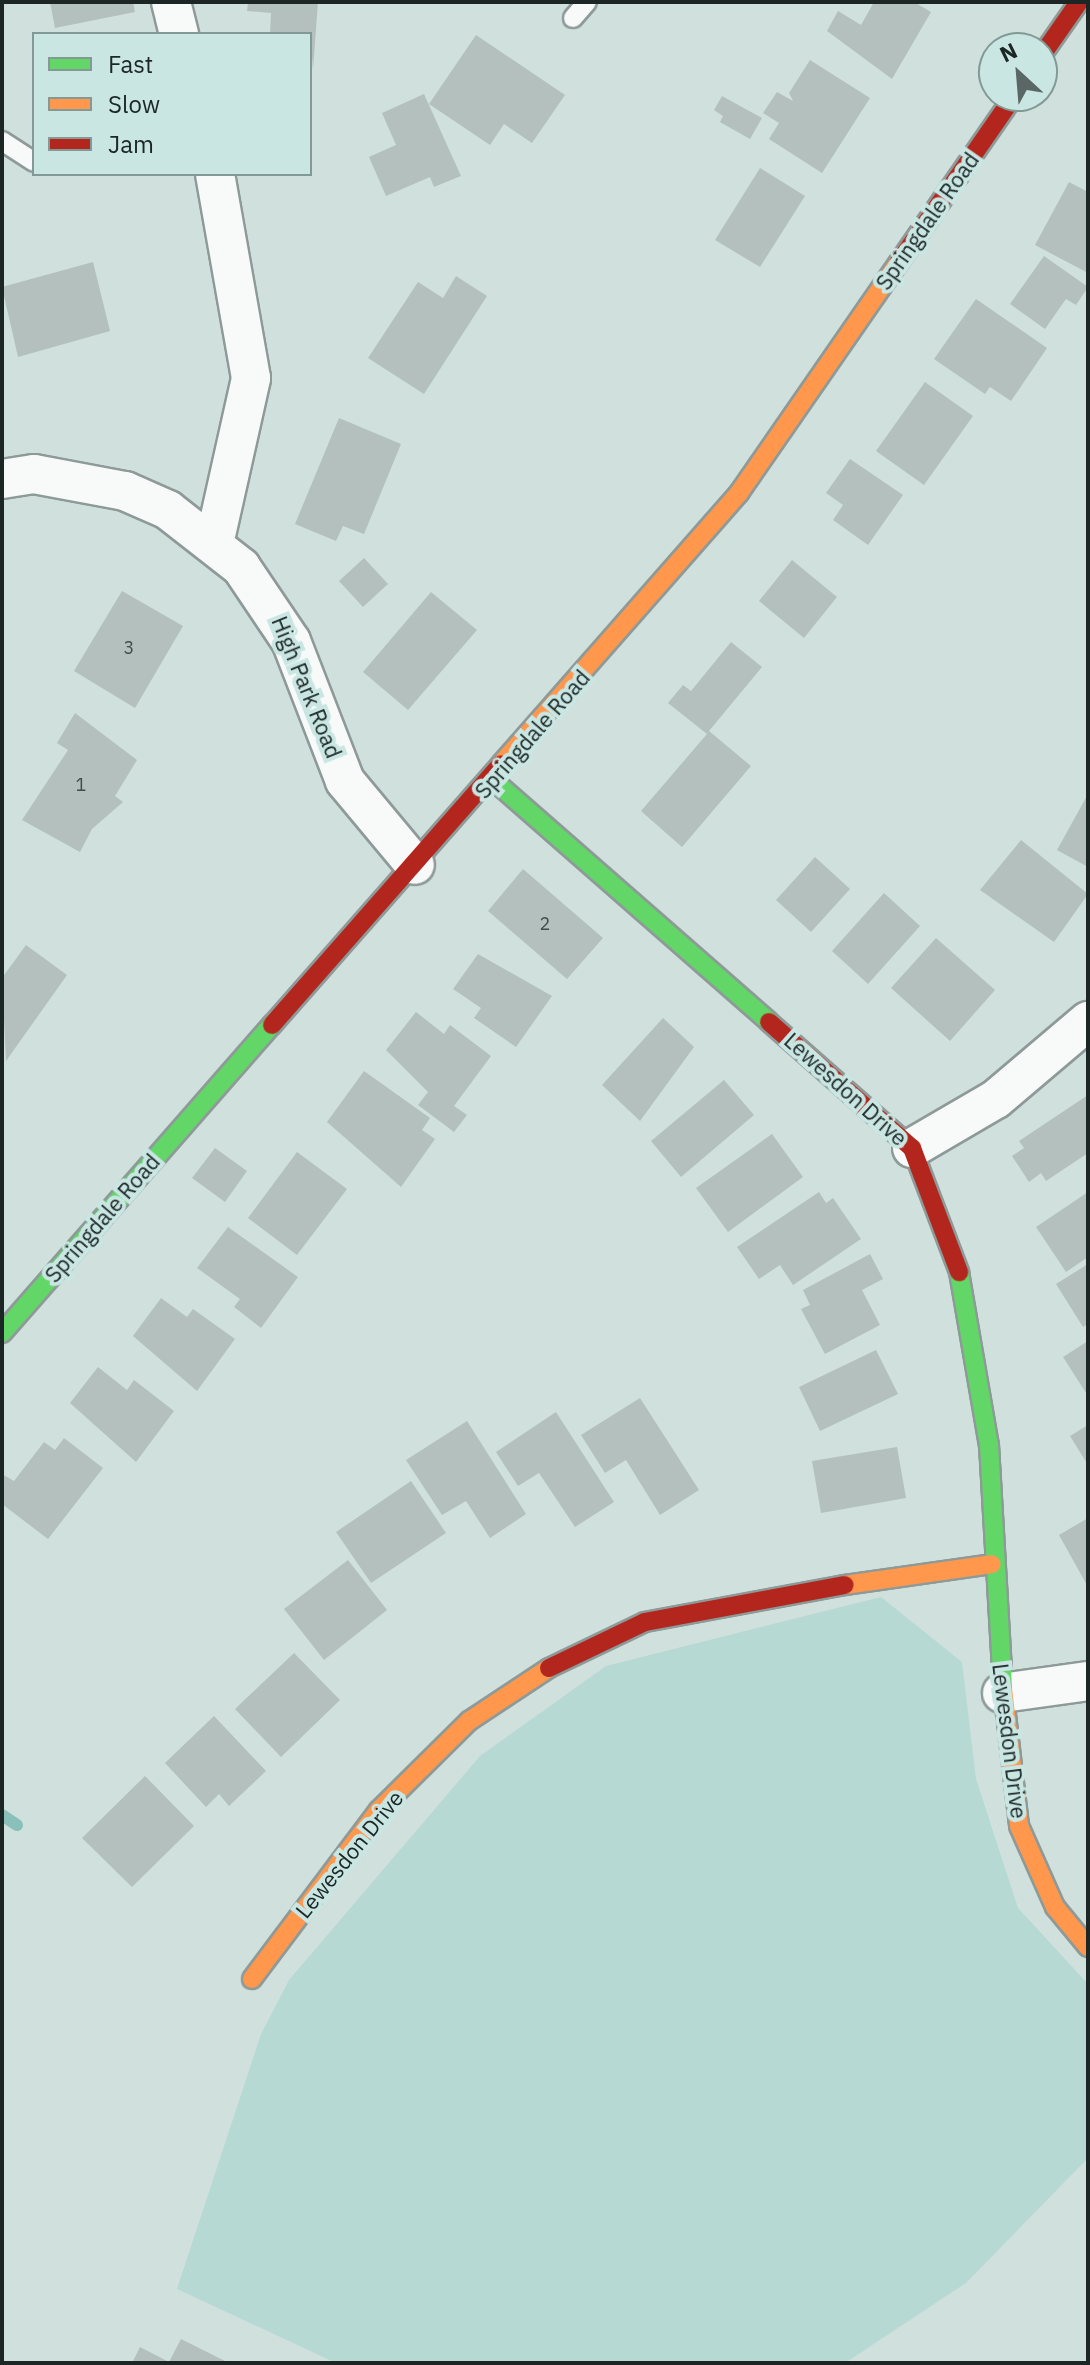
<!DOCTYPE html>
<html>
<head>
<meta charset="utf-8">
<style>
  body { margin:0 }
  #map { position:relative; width:1090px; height:2365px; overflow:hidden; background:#cfe0dd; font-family:"IBM Plex Sans",sans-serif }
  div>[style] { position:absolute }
  .green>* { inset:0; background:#b7d9d4 }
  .stream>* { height:12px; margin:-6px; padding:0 6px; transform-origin:6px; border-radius:6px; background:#8ac0ba }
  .building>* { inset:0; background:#b3c0be }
  .roads { filter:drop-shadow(2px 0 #8e9a98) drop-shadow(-2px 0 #8e9a98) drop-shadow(0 2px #8e9a98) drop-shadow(0 -2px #8e9a98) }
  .lane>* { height:18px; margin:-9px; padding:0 9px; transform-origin:9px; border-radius:9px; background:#f8fafa }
  .street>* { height:38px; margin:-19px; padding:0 19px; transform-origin:19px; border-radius:19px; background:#f8fafa }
  .fast>* { height:18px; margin:-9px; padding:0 9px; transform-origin:9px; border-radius:9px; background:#63d668 }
  .slow>* { height:18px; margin:-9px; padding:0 9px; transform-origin:9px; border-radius:9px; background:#ff974d }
  .jam>* { height:18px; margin:-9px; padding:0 9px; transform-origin:9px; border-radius:9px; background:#b3261e }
  span { translate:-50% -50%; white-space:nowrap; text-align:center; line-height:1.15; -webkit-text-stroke:8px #c9e6e2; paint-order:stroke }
  .number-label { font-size:18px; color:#414c4b }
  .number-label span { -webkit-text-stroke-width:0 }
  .street-label { font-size:22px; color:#1b2625 }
  .frame { position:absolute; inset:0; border:4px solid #1b2625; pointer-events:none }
  .legend { position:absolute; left:32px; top:32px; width:280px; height:144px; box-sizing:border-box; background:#c9e6e2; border:2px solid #839996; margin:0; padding:10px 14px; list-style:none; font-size:24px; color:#1b2625 }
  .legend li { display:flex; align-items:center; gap:16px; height:40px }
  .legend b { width:40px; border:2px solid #839996 }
  .north { position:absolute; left:978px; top:32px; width:80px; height:80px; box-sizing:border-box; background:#c9e6e2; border:2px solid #839996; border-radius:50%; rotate:334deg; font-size:22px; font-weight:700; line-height:32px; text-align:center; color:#1b2625 }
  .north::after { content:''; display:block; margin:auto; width:28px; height:36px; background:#5a6765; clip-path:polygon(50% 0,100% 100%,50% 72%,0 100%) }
</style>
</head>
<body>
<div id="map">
  <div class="green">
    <div style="clip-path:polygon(881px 1597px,962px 1662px,976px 1779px,1018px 1908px,1088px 1984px,1088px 2158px,966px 2283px,845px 2363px,336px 2363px,177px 2289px,261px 2034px,289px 1980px,480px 1756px,606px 1666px)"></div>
  </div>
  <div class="stream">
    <div style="left:2px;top:1815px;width:18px;rotate:34deg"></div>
  </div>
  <div class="building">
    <div style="clip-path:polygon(50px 2px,133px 2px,135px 12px,55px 28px)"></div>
    <div style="clip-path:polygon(248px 2px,318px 2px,313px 69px,310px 34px,270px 34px,271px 13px,247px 11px)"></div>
    <div style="clip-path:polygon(874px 2px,914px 2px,931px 12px,892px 79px,827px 31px,838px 11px,861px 25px)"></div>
    <div style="clip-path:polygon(476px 35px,565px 95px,532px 143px,504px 124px,490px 145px,429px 104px)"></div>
    <div style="clip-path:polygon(810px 60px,870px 98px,822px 173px,769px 139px,779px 123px,763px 113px,777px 92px,793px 101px,789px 93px)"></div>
    <div style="clip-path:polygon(424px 94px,461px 176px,434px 187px,430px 177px,386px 196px,369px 157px,396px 145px,382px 113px)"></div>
    <div style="clip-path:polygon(722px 96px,762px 118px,750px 139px,720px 122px,723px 116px,714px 110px)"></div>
    <div style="clip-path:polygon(760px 168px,805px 196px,760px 267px,715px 240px)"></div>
    <div style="clip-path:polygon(1069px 182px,1088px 192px,1088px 273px,1035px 245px)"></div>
    <div style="clip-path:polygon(1044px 256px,1088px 287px,1076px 305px,1066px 299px,1045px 329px,1010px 304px)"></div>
    <div style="clip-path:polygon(93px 262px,110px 331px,18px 357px,2px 287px)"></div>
    <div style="clip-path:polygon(456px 276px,487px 296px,424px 394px,368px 358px,418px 282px,443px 298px)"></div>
    <div style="clip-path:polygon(976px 299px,1047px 348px,1011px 401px,990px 387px,985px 394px,934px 359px)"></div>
    <div style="clip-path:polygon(925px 382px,973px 416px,924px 485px,876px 451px)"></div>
    <div style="clip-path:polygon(339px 418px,401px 444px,364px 534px,343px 526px,336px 541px,295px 524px)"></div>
    <div style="clip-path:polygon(850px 459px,903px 495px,868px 545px,833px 520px,843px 505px,826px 493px)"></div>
    <div style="clip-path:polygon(364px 558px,388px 584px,363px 607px,339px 581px)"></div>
    <div style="clip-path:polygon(792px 560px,837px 597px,804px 638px,759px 601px)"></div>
    <div style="clip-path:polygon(122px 591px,183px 626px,135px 708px,74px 671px)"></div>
    <div style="clip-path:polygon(431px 592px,477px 630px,408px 710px,363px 672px)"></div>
    <div style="clip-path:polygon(731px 642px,762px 667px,709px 731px,751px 766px,682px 847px,641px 811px,707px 734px,668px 703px,683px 685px,691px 691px)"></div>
    <div style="clip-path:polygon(75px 713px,137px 760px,115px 796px,123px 802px,92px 829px,80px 852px,22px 820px,68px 750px,57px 743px)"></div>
    <div style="clip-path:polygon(1088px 794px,1088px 867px,1057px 850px)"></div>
    <div style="clip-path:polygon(1021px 840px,1088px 894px,1054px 942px,980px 890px)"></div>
    <div style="clip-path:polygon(815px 857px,850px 889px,811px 932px,776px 900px)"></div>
    <div style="clip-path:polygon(523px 869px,603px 938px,567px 979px,488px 911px)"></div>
    <div style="clip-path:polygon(884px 893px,920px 926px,868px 984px,832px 951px)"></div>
    <div style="clip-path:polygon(936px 938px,995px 990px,950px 1041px,891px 988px)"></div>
    <div style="clip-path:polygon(26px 945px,67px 975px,6px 1061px,2px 978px)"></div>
    <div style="clip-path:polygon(478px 954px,552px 996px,516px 1047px,474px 1018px,481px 1008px,453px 989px)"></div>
    <div style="clip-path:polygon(416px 1012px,444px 1034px,450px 1025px,491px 1056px,454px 1106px,467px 1115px,454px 1132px,418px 1105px,428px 1092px,386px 1050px)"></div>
    <div style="clip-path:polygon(663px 1018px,694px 1047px,640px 1121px,602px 1085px)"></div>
    <div style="clip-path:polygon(364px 1071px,430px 1118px,422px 1130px,435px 1139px,401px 1187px,327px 1122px)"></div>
    <div style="clip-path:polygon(724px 1080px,754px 1115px,681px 1177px,651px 1141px)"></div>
    <div style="clip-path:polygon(1088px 1095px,1088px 1153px,1046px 1181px,1041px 1173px,1029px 1182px,1012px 1156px,1024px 1148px,1019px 1141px)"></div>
    <div style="clip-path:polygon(772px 1134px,803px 1177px,728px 1232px,696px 1188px)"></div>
    <div style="clip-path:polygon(215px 1148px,247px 1171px,225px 1202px,192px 1178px)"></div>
    <div style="clip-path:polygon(297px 1152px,347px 1189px,297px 1255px,248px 1218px)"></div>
    <div style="clip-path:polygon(819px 1192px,826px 1203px,833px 1198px,861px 1239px,793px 1285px,780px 1265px,759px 1279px,737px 1247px)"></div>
    <div style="clip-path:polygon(1088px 1192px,1088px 1257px,1066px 1272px,1036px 1227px)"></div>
    <div style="clip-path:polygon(228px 1227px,298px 1277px,261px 1328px,234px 1307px,240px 1299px,197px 1268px)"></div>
    <div style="clip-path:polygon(870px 1254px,883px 1279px,862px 1290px,880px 1325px,825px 1354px,801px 1309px,810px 1305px,803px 1290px)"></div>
    <div style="clip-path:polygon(1088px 1264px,1088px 1324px,1083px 1327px,1056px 1284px)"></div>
    <div style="clip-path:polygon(161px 1298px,187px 1317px,193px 1309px,235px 1339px,197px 1391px,133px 1336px)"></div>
    <div style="clip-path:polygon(1088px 1341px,1088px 1396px,1063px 1357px)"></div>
    <div style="clip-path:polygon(876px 1350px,898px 1394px,820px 1431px,799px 1387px)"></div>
    <div style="clip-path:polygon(98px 1367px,127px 1390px,134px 1380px,174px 1411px,136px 1462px,70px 1403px)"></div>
    <div style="clip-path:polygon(640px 1398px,699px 1490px,660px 1515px,626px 1460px,605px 1473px,581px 1435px)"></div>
    <div style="clip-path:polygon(556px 1412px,614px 1502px,575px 1527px,539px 1473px,518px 1486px,496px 1452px)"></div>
    <div style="clip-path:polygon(467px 1421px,526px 1514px,490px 1538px,466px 1501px,442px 1515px,406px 1460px)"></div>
    <div style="clip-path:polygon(1088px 1425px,1088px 1465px,1070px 1436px)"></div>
    <div style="clip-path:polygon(64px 1438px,103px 1468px,48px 1539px,2px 1504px,2px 1474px,14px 1481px,44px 1442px,55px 1450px)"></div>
    <div style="clip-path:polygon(897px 1447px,906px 1498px,821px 1513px,812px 1461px)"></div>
    <div style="clip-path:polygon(411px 1481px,446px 1533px,371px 1583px,336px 1532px)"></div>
    <div style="clip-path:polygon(1088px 1518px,1088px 1587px,1059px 1535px)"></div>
    <div style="clip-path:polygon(348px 1560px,387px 1610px,324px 1660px,284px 1609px)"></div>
    <div style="clip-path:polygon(294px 1653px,340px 1700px,281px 1757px,235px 1709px)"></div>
    <div style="clip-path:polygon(214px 1716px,266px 1771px,229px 1806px,219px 1794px,206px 1807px,165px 1763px)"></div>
    <div style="clip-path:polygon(145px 1776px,194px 1826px,132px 1887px,82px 1838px)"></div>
    <div style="clip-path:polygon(181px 2339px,229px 2363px,132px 2363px,140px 2347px,169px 2362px)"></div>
  </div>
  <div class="roads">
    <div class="lane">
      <div style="left:573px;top:18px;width:21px;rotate:-49deg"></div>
      <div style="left:2px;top:141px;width:38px;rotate:33deg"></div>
    </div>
    <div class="street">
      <div style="left:171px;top:2px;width:33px;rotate:76deg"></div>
      <div style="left:2px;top:479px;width:32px;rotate:-9deg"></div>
      <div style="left:34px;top:474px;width:93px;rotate:10.6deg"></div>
      <div style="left:125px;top:491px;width:47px;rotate:23.8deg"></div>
      <div style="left:168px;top:510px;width:93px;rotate:38deg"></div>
      <div style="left:241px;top:567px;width:89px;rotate:56deg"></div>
      <div style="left:291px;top:641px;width:150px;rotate:68.9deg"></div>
      <div style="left:345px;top:781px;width:109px;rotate:50.2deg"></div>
      <div style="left:214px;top:544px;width:170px;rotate:-77.4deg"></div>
      <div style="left:251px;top:378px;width:207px;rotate:-100deg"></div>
      <div style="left:912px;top:1148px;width:97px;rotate:-30.3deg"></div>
      <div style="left:996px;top:1099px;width:121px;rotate:-40.3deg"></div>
      <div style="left:1002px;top:1693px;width:87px;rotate:-7.9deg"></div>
    </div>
    <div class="fast">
      <div style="left:493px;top:780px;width:367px;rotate:41.2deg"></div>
      <div style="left:959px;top:1272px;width:176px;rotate:80.2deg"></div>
      <div style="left:989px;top:1445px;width:244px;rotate:86.7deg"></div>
      <div style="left:2px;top:1333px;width:410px;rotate:-48.8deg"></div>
    </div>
    <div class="slow">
      <div style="left:501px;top:764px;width:361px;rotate:-48.7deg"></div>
      <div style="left:739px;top:493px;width:281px;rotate:-55.3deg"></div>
      <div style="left:845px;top:1585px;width:148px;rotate:-8.1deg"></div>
      <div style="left:1003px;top:1689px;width:138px;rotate:83.3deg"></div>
      <div style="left:1019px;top:1826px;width:89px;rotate:66deg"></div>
      <div style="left:1055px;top:1907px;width:52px;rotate:50.5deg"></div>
      <div style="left:252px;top:1979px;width:211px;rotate:-53.1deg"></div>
      <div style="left:379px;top:1810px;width:127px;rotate:-44.7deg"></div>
      <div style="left:469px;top:1721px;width:96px;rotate:-33.5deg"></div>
    </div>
    <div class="jam">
      <div style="left:1042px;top:55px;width:65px;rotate:-55.1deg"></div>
      <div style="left:899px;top:262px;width:202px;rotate:-55.3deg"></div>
      <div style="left:769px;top:1022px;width:191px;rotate:41.4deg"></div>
      <div style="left:912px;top:1148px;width:133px;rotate:69.2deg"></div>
      <div style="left:272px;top:1025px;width:347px;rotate:-48.7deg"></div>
      <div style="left:549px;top:1668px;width:106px;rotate:-25.6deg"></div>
      <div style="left:645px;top:1622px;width:203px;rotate:-10.5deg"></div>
    </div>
  </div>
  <div class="number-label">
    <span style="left:129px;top:648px">3</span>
    <span style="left:81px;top:785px">1</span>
    <span style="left:545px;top:924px">2</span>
  </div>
  <div class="street-label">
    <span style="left:927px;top:221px;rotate:-55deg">Springdale Road</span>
    <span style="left:307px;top:687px;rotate:68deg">High Park Road</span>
    <span style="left:532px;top:734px;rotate:-49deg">Springdale Road</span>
    <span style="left:846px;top:1089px;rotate:42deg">Lewesdon Drive</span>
    <span style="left:102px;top:1218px;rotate:-49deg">Springdale Road</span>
    <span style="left:1010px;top:1741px;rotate:83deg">Lewesdon Drive</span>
    <span style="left:349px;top:1854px;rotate:-51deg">Lewesdon Drive</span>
  </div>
  <div class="frame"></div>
  <ul class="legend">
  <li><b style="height:10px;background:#63d668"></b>Fast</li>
  <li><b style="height:10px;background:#ff974d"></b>Slow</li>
  <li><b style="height:10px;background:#b3261e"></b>Jam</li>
  </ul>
  <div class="north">N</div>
</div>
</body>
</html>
